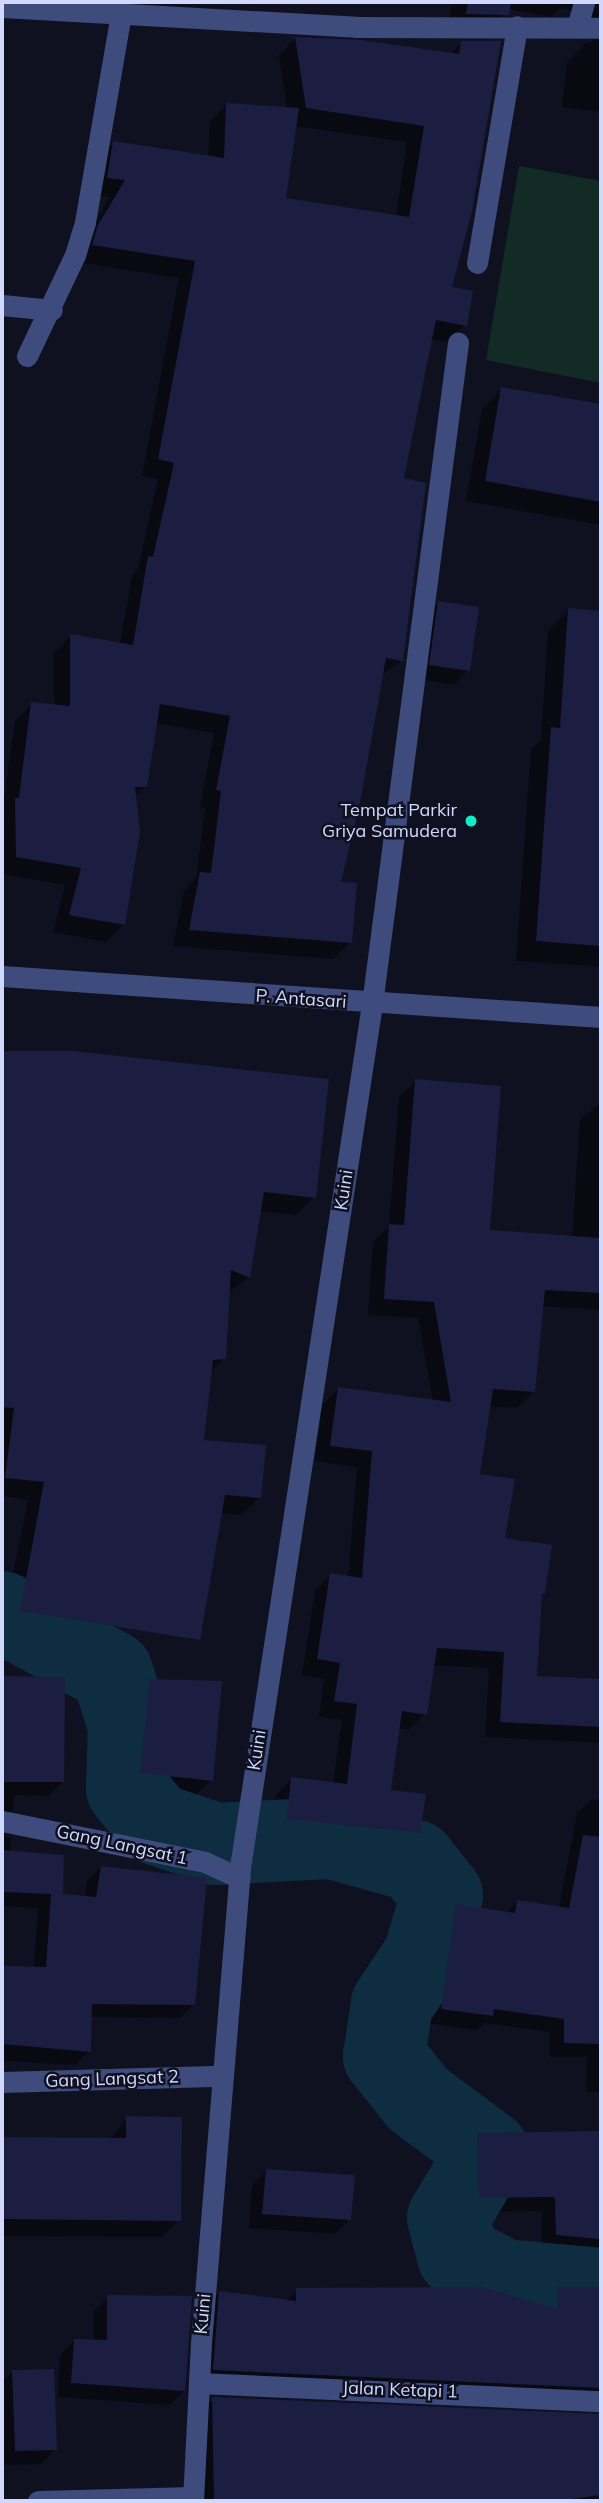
<!DOCTYPE html>
<html>
<head>
<meta charset="utf-8">
<style>
  body { margin:0 }
  #map { position:relative; width:603px; height:2503px; overflow:hidden; background:#0f1121; font-family:Mulish,sans-serif }
  div>[style] { position:absolute }
  .green>* { inset:0; background:#122b24 }
  .shadow>* { inset:0; background:#0007 }
  .river>* { height:82px; margin:-41px; padding:0 41px; transform-origin:41px; border-radius:41px; background:#0f2d40 }
  .building>* { inset:0; background:#1c1e41 }
  .minor>* { height:21px; margin:-10.5px; padding:0 10.5px; transform-origin:10.5px; border-radius:10.5px; background:#3d4b7d }
  .dots>* { width:19px; height:19px; translate:-50% -50%; box-sizing:border-box; border:4px solid #0f1121; border-radius:50% }
  span { translate:-50% -50%; white-space:nowrap; text-align:center; line-height:1.15; -webkit-text-stroke:5px #0f1121; paint-order:stroke }
  .poi-label { font-size:18px; color:#d2d8fc }
  .right { translate:-100% -50%; text-align:right }
  .street-label { font-size:18px; color:#d2d8fc }
  .frame { position:absolute; inset:0; border:4px solid #d2d8fc; pointer-events:none }
</style>
</head>
<body>
<div id="map">
  <div class="green">
    <div style="clip-path:polygon(519px 166px,601px 181px,601px 383px,486px 360px)"></div>
  </div>
  <div class="shadow">
    <div style="clip-path:polygon(452px 2px,601px 2px,601px 112px,562px 107px,567px 62px,586px 43px,593px 42px,575px 12px,561px 7px,551px 17px,508px 9px,488px 33px,448px 33px)"></div>
    <div style="clip-path:polygon(evenodd,296px 38px,450px 55px,462px 42px,450px 288px,465px 325px,448px 342px,430px 339px,402px 479px,402px 660px,381px 676px,339px 884px,351px 942px,333px 959px,173px 946px,184px 891px,196px 878px,205px 808px,200px 807px,214px 733px,155px 723px,145px 786px,134px 797px,123px 925px,106px 942px,53px 932px,65px 885px,2px 874px,2px 813px,15px 721px,32px 704px,54px 706px,54px 653px,71px 636px,120px 644px,132px 576px,138px 569px,158px 479px,142px 476px,179px 278px,76px 262px,109px 197px,91px 195px,96px 160px,113px 143px,208px 158px,210px 122px,227px 104px,287px 109px,279px 55px,296px 38px,295px 126px,407px 142px,396px 217px,284px 199px,295px 126px)"></div>
    <div style="clip-path:polygon(502px 389px,601px 406px,601px 525px,466px 501px,482px 409px)"></div>
    <div style="clip-path:polygon(438px 603px,468px 670px,454px 685px,416px 679px,424px 617px)"></div>
    <div style="clip-path:polygon(568px 610px,601px 613px,601px 967px,516px 961px,531px 749px,541px 740px,548px 631px)"></div>
    <div style="clip-path:polygon(2px 1051px,73px 1053px,314px 1197px,296px 1215px,259px 1211px,249px 1277px,228px 1293px,224px 1358px,210px 1373px,203px 1442px,259px 1498px,242px 1515px,220px 1513px,188px 1614px,8px 1597px,28px 1500px,2px 1496px)"></div>
    <div style="clip-path:polygon(415px 1081px,488px 1232px,572px 1237px,580px 1119px,601px 1103px,601px 1310px,542px 1306px,534px 1392px,517px 1408px,489px 1406px,478px 1475px,503px 1540px,544px 1594px,540px 1598px,535px 1678px,601px 1681px,601px 1743px,485px 1737px,489px 1668px,433px 1665px,425px 1714px,409px 1730px,398px 1728px,390px 1791px,419px 1832px,403px 1848px,271px 1835px,276px 1795px,292px 1778px,333px 1784px,342px 1720px,319px 1717px,324px 1679px,302px 1675px,315px 1591px,331px 1575px,348px 1578px,357px 1467px,315px 1461px,322px 1405px,338px 1389px,433px 1401px,418px 1318px,368px 1315px,373px 1242px,389px 1226px,399px 1097px)"></div>
    <div style="clip-path:polygon(2px 1678px,63px 1679px,62px 1782px,49px 1796px,14px 1795px,13px 1809px,2px 1820px)"></div>
    <div style="clip-path:polygon(150px 1681px,211px 1780px,197px 1794px,127px 1787px,136px 1695px)"></div>
    <div style="clip-path:polygon(591px 1799px,601px 1800px,601px 2092px,586px 2092px,587px 2057px,550px 2057px,550px 2032px,484px 2023px,477px 2030px,428px 2023px,442px 1921px,456px 1906px,506px 1913px,517px 1902px,559px 1908px,577px 1813px)"></div>
    <div style="clip-path:polygon(2px 1835px,11px 1838px,11px 1852px,62px 1896px,85px 1898px,87px 1881px,101px 1867px,194px 2004px,180px 2018px,90px 2017px,89px 2051px,75px 2065px,2px 2061px,2px 1967px,34px 1968px,38px 1908px,2px 1906px)"></div>
    <div style="clip-path:polygon(127px 2118px,179px 2220px,162px 2237px,2px 2236px,2px 2139px,109px 2140px)"></div>
    <div style="clip-path:polygon(601px 2133px,601px 2501px,200px 2501px,199px 2413px,213px 2399px,599px 2416px,599px 2409px,199px 2384px,205px 2307px,220px 2292px,286px 2301px,297px 2290px,543px 2307px,557px 2289px,572px 2289px,574px 2251px,542px 2249px,542px 2211px,465px 2212px,464px 2150px,478px 2135px)"></div>
    <div style="clip-path:polygon(266px 2171px,349px 2220px,335px 2234px,249px 2228px,252px 2185px)"></div>
    <div style="clip-path:polygon(108px 2297px,184px 2391px,169px 2405px,58px 2397px,60px 2355px,74px 2341px,94px 2342px,94px 2311px)"></div>
    <div style="clip-path:polygon(12px 2372px,55px 2450px,41px 2464px,2px 2465px,2px 2382px)"></div>
  </div>
  <div class="river">
    <div style="left:2px;top:1612px;width:125px;rotate:28.6deg"></div>
    <div style="left:112px;top:1672px;width:57px;rotate:72.5deg"></div>
    <div style="left:129px;top:1726px;width:63px;rotate:91.8deg"></div>
    <div style="left:127px;top:1789px;width:45px;rotate:50.4deg"></div>
    <div style="left:156px;top:1824px;width:63px;rotate:18.4deg"></div>
    <div style="left:216px;top:1844px;width:116px;rotate:-3deg"></div>
    <div style="left:332px;top:1838px;width:86px;rotate:15.5deg"></div>
    <div style="left:415px;top:1861px;width:43px;rotate:51.5deg"></div>
    <div style="left:442px;top:1895px;width:64px;rotate:106.4deg"></div>
    <div style="left:424px;top:1956px;width:58px;rotate:123.7deg"></div>
    <div style="left:392px;top:2004px;width:53px;rotate:98.7deg"></div>
    <div style="left:384px;top:2056px;width:55px;rotate:51.7deg"></div>
    <div style="left:418px;top:2099px;width:87px;rotate:36.6deg"></div>
    <div style="left:488px;top:2151px;width:78px;rotate:120.8deg"></div>
    <div style="left:448px;top:2218px;width:39px;rotate:75deg"></div>
    <div style="left:458px;top:2256px;width:52px;rotate:27.6deg"></div>
    <div style="left:504px;top:2280px;width:97px;rotate:5.3deg"></div>
  </div>
  <div class="building">
    <div style="clip-path:polygon(468px 2px,511px 2px,509px 15px,466px 14px)"></div>
    <div style="clip-path:polygon(295px 37px,361px 40px,459px 54px,461px 41px,501px 41px,472px 211px,452px 287px,473px 291px,467px 326px,436px 320px,404px 478px,426px 483px,403px 661px,386px 658px,361px 798px,341px 882px,357px 883px,352px 943px,189px 930px,200px 872px,211px 873px,221px 791px,216px 790px,230px 716px,160px 704px,147px 787px,135px 787px,140px 831px,125px 925px,69px 915px,81px 868px,16px 857px,15px 798px,19px 798px,31px 702px,70px 706px,70px 634px,133px 645px,148px 556px,153px 557px,174px 463px,158px 459px,195px 261px,92px 245px,98px 225px,125px 180px,107px 178px,113px 141px,224px 158px,226px 103px,299px 108px,286px 198px,409px 217px,424px 126px,306px 108px)"></div>
    <div style="clip-path:polygon(501px 387px,601px 404px,601px 502px,485px 481px)"></div>
    <div style="clip-path:polygon(438px 601px,479px 607px,470px 671px,429px 665px)"></div>
    <div style="clip-path:polygon(568px 608px,601px 611px,601px 946px,536px 941px,551px 727px,560px 728px)"></div>
    <div style="clip-path:polygon(2px 1051px,73px 1051px,329px 1079px,316px 1198px,264px 1192px,250px 1278px,231px 1270px,226px 1359px,213px 1360px,204px 1440px,266px 1445px,261px 1498px,225px 1495px,200px 1640px,20px 1611px,44px 1482px,5px 1478px,14px 1408px,2px 1407px)"></div>
    <div style="clip-path:polygon(415px 1079px,501px 1086px,490px 1230px,601px 1238px,601px 1293px,545px 1290px,535px 1392px,493px 1389px,480px 1474px,515px 1479px,505px 1538px,552px 1545px,545px 1594px,542px 1594px,537px 1676px,601px 1679px,601px 1727px,500px 1722px,504px 1652px,437px 1648px,427px 1715px,402px 1711px,391px 1790px,426px 1794px,420px 1833px,287px 1819px,291px 1777px,347px 1784px,357px 1704px,334px 1701px,340px 1663px,317px 1659px,330px 1573px,362px 1578px,372px 1451px,330px 1446px,338px 1387px,451px 1402px,434px 1302px,384px 1299px,389px 1224px,404px 1225px)"></div>
    <div style="clip-path:polygon(2px 1676px,65px 1677px,64px 1782px,2px 1782px)"></div>
    <div style="clip-path:polygon(150px 1679px,222px 1681px,213px 1781px,140px 1773px)"></div>
    <div style="clip-path:polygon(583px 1835px,601px 1837px,601px 2044px,564px 2043px,564px 2019px,494px 2009px,493px 2016px,441px 2009px,456px 1904px,515px 1913px,517px 1900px,569px 1908px)"></div>
    <div style="clip-path:polygon(2px 1850px,64px 1855px,63px 1894px,96px 1897px,101px 1866px,207px 1878px,195px 2005px,92px 2004px,91px 2052px,2px 2044px,2px 1966px,46px 1967px,51px 1894px,2px 1892px)"></div>
    <div style="clip-path:polygon(126px 2116px,182px 2117px,181px 2221px,2px 2219px,2px 2137px,126px 2138px)"></div>
    <div style="clip-path:polygon(601px 2131px,601px 2239px,556px 2235px,555px 2197px,479px 2198px,477px 2133px)"></div>
    <div style="clip-path:polygon(266px 2169px,355px 2175px,351px 2220px,262px 2214px)"></div>
    <div style="clip-path:polygon(483px 2287px,557px 2309px,557px 2287px,601px 2287px,601px 2388px,213px 2370px,219px 2291px,296px 2301px,296px 2288px)"></div>
    <div style="clip-path:polygon(107px 2295px,192px 2296px,185px 2391px,71px 2383px,74px 2339px,107px 2340px)"></div>
    <div style="clip-path:polygon(54px 2369px,57px 2450px,15px 2451px,12px 2370px)"></div>
    <div style="clip-path:polygon(212px 2397px,601px 2414px,601px 2495px,558px 2501px,214px 2501px)"></div>
  </div>
  <div class="minor">
    <div style="left:2px;top:7px;width:355px;rotate:3.2deg"></div>
    <div style="left:356px;top:27px;width:245px;rotate:0.2deg"></div>
    <div style="left:577px;top:27px;width:26px;rotate:-74deg"></div>
    <div style="left:477px;top:263px;width:240px;rotate:-80.4deg"></div>
    <div style="left:2px;top:305px;width:50px;rotate:5.7deg"></div>
    <div style="left:27px;top:356px;width:112px;rotate:-64.6deg"></div>
    <div style="left:75px;top:255px;width:34px;rotate:-73deg"></div>
    <div style="left:85px;top:222px;width:211px;rotate:-80.2deg"></div>
    <div style="left:2px;top:976px;width:600px;rotate:3.92deg"></div>
    <div style="left:2px;top:1821px;width:207px;rotate:11.4deg"></div>
    <div style="left:205px;top:1862px;width:38px;rotate:25deg"></div>
    <div style="left:2px;top:2082px;width:220px;rotate:-1.6deg"></div>
    <div style="left:199px;top:2383px;width:402px;rotate:2.6deg"></div>
    <div style="left:38px;top:2501px;width:155px;rotate:-1.5deg"></div>
    <div style="left:193px;top:2501px;width:158px;rotate:-87.1deg"></div>
    <div style="left:201px;top:2343px;width:484px;rotate:-85.3deg"></div>
    <div style="left:241px;top:1861px;width:867px;rotate:-81.31deg"></div>
    <div style="left:372px;top:1004px;width:667px;rotate:-82.59deg"></div>
  </div>
  <div class="dots">
    <div style="left:471px;top:821px;background:#10ebc8"></div>
  </div>
  <div class="poi-label">
    <span class="right" style="left:457px;top:821px">Tempat Parkir<br>Griya Samudera</span>
  </div>
  <div class="street-label">
    <span style="left:301px;top:999px;rotate:4deg">P. Antasari</span>
    <span style="left:344px;top:1190px;rotate:-81deg">Kuini</span>
    <span style="left:257px;top:1750px;rotate:-81deg">Kuini</span>
    <span style="left:122px;top:1845px;rotate:12deg">Gang Langsat 1</span>
    <span style="left:112px;top:2079px;rotate:-2deg">Gang Langsat 2</span>
    <span style="left:203px;top:2314px;rotate:-85deg">Kuini</span>
    <span style="left:400px;top:2390px;rotate:2deg">Jalan Ketapi 1</span>
  </div>
  <div class="frame"></div>
</div>
</body>
</html>
